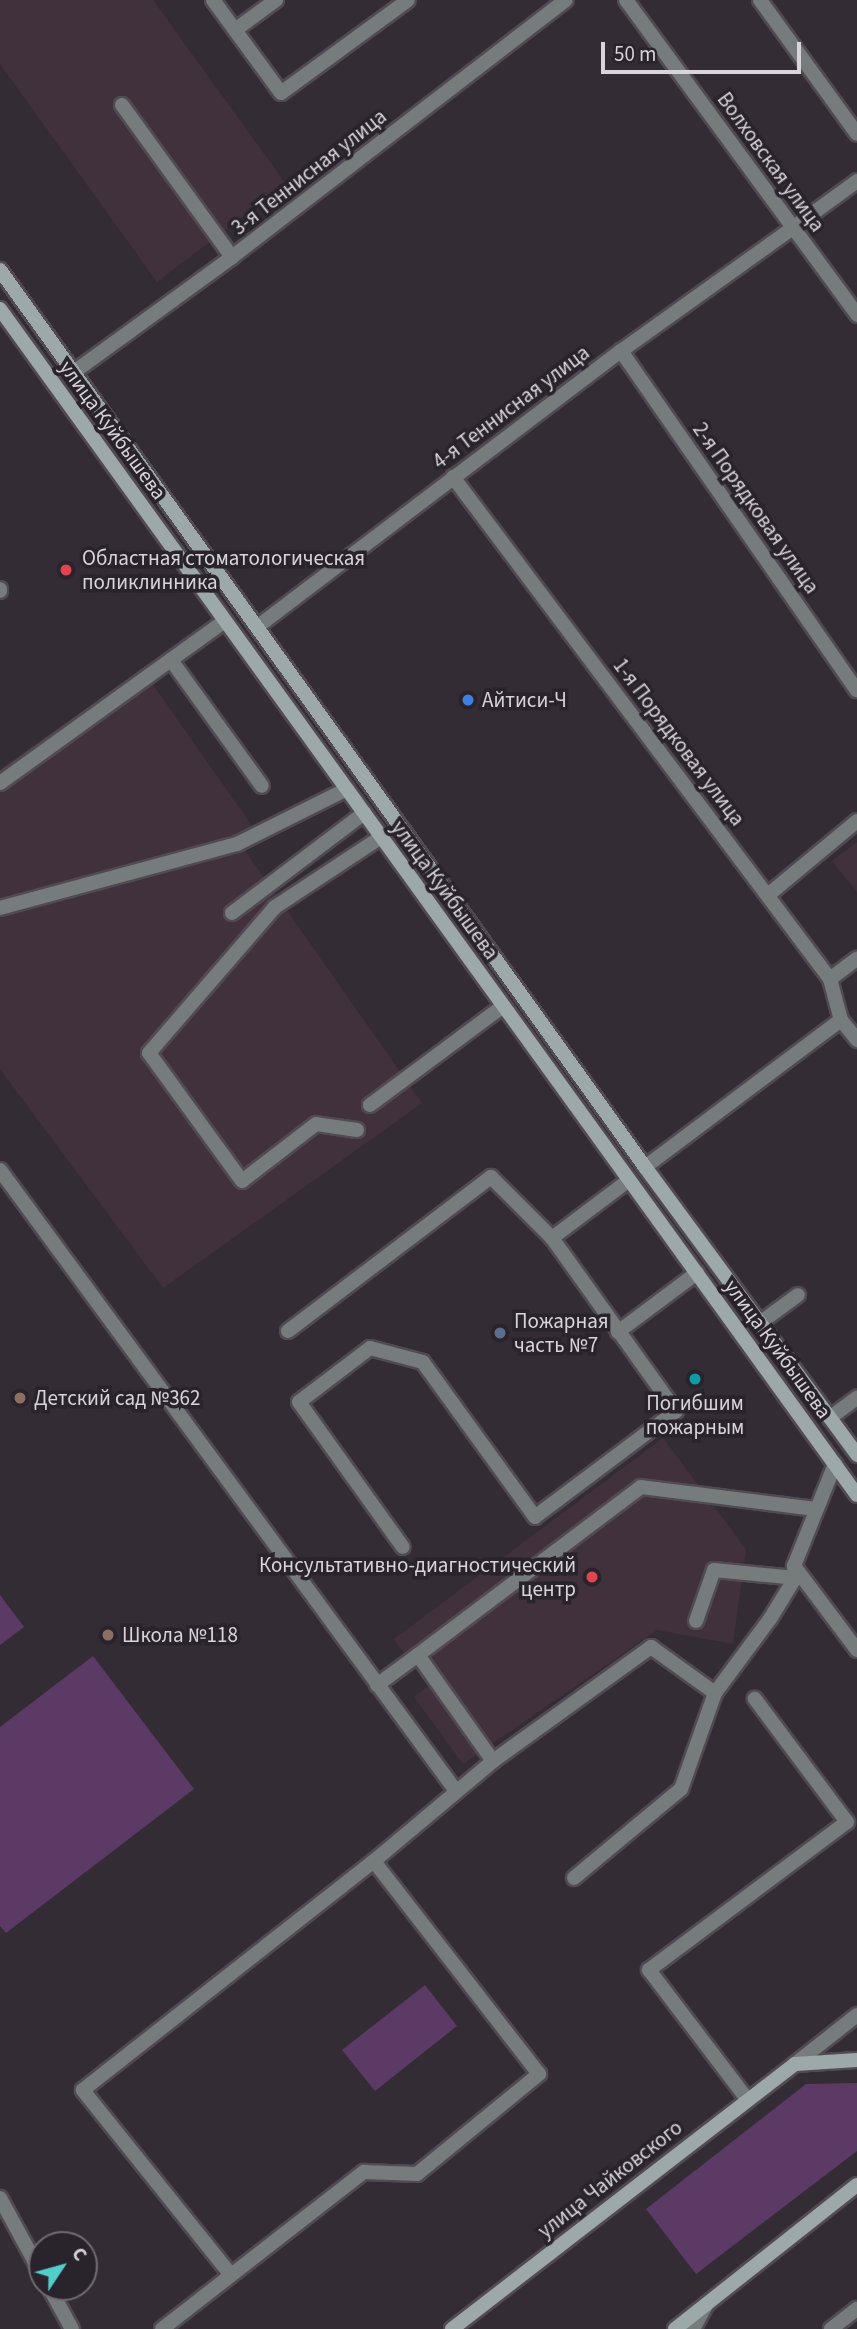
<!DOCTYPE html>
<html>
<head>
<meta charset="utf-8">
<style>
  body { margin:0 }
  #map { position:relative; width:857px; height:2329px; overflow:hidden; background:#332c35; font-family:"Source Sans 3",sans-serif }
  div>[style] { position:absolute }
  .commercial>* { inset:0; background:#41313c }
  .green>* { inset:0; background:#5b3a66 }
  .roads { filter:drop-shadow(2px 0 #514a53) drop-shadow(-2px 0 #514a53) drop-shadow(0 2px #514a53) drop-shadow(0 -2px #514a53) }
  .service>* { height:14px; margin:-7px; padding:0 7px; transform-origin:7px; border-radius:7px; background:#767c7c }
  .minor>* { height:14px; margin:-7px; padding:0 7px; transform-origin:7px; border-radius:7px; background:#767c7c }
  .tertiary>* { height:14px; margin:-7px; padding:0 7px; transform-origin:7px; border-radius:7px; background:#767c7c }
  .secondary>* { height:14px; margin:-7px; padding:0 7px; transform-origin:7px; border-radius:7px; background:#9da8a8 }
  .dots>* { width:19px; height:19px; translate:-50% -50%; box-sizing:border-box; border:4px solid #29232b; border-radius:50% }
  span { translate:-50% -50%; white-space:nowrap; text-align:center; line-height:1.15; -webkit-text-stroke:7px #29232b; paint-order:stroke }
  .street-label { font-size:21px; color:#d8d4da }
  .poi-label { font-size:21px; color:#d8d4da }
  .left { translate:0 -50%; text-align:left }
  .right { translate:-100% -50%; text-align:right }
  .north { position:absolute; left:28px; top:2231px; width:70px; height:70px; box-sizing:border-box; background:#29232b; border:2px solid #6f6a71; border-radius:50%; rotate:54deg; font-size:19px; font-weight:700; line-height:28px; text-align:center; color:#d8d4da }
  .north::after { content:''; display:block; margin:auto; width:24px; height:32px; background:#53cdca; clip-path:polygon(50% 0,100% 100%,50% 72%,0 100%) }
  .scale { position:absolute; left:601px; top:42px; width:200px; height:32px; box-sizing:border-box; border:4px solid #d8d4da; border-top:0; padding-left:9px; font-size:21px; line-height:24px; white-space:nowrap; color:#d8d4da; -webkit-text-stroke:5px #29232b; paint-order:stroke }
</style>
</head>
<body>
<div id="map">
  <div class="commercial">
    <div style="clip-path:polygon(0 0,153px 0,286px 184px,157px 282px,0 64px)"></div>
    <div style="clip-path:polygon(142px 669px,257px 833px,241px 845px,422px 1103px,163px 1288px,0 1069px,0 769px)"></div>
    <div style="clip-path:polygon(857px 842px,857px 892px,832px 861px)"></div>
    <div style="clip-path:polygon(663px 1438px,746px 1549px,733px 1644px,657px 1630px,463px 1764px,414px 1697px,428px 1686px,394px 1639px)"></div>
  </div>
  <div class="green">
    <div style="clip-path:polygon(0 1595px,24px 1627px,0 1645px)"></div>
    <div style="clip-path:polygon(93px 1656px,194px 1789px,6px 1933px,0 1926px,0 1727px)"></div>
    <div style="clip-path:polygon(425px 1985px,457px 2026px,375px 2091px,342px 2050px)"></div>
    <div style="clip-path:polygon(857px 2083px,857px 2151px,696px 2274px,646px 2209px,806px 2084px)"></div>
  </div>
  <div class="roads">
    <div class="service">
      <div style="left:213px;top:0;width:115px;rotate:53.8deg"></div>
      <div style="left:281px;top:93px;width:157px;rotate:-36.2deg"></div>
      <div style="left:760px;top:0;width:165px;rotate:54.1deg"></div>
      <div style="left:235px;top:30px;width:51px;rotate:-36.2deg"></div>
      <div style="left:122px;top:105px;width:188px;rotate:54.1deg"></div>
      <div style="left:794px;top:227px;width:78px;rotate:-36.1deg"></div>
      <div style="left:0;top:589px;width:2px;rotate:90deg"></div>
      <div style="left:171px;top:660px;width:155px;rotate:54.2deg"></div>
      <div style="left:0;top:783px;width:277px;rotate:-35.8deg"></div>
      <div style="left:0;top:908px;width:245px;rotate:-15.1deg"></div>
      <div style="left:237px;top:844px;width:123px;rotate:-26.6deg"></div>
      <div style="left:232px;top:913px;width:166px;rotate:-37.1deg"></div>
      <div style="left:830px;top:979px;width:34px;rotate:-37deg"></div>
      <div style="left:370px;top:1105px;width:164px;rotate:-36.6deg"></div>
      <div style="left:357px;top:1130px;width:41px;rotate:-171.7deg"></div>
      <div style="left:316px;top:1124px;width:93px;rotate:142.4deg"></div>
      <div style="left:242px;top:1181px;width:158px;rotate:-126deg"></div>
      <div style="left:149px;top:1053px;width:193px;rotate:-49.2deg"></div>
      <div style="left:275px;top:907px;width:127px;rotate:-33.4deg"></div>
      <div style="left:0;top:1170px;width:770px;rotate:53.71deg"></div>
      <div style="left:552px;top:1238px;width:96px;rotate:-37deg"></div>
      <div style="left:760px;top:1323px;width:47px;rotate:-36.4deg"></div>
      <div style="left:288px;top:1331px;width:255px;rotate:-37.2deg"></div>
      <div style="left:491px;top:1177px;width:86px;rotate:45deg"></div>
      <div style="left:552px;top:1238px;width:213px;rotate:54.4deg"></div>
      <div style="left:676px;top:1411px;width:176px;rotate:143.1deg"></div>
      <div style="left:535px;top:1517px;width:191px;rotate:-125.9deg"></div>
      <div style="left:423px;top:1362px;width:55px;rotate:-165.2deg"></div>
      <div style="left:370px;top:1348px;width:89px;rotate:142.7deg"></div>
      <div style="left:299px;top:1402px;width:178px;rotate:54.4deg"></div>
      <div style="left:618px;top:1332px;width:99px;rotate:-36.8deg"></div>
      <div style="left:830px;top:1418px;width:34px;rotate:-37deg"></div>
      <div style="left:794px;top:1566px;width:105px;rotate:53.1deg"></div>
      <div style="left:696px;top:1621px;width:54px;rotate:-70.6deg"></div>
      <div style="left:714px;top:1570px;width:81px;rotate:5.6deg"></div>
      <div style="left:377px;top:1685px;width:51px;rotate:-36.2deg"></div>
      <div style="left:493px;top:1761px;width:130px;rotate:-125.3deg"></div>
      <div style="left:418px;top:1655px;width:279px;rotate:-37deg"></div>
      <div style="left:641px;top:1487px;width:175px;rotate:7.2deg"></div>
      <div style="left:574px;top:1878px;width:139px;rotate:-39.8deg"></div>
      <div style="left:681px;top:1789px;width:102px;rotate:-70.5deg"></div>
      <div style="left:715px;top:1693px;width:92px;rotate:-53.4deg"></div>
      <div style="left:770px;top:1619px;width:48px;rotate:-58.6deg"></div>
      <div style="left:795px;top:1578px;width:12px;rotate:-95deg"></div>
      <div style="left:794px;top:1566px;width:110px;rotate:-68.1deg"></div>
      <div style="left:747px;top:2099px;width:162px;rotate:-127.2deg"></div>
      <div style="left:649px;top:1970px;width:247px;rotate:-36.8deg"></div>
      <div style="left:847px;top:1822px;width:154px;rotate:-126.8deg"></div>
      <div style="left:0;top:2198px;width:88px;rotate:61.4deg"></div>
      <div style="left:231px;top:2275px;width:237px;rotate:-128.7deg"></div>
      <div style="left:83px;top:2090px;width:370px;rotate:-38.2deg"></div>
      <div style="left:374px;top:1861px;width:155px;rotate:-40deg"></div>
      <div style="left:493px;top:1761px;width:195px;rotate:-35.8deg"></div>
      <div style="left:651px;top:1647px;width:79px;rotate:35.7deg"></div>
      <div style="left:49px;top:2287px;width:48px;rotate:61.3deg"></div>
      <div style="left:162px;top:2329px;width:256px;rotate:-37.9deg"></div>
      <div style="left:364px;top:2172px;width:53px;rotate:2.2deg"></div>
      <div style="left:417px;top:2174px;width:158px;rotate:-39.3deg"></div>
      <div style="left:539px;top:2074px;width:269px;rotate:-127.8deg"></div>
      <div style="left:693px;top:2329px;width:29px;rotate:-61deg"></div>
      <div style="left:831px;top:2329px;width:33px;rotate:-38deg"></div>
    </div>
    <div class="minor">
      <div style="left:626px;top:0;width:391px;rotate:53.7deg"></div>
      <div style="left:621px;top:351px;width:413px;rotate:55.2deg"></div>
      <div style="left:74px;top:372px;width:195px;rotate:-36deg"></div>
      <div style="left:232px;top:257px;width:421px;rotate:-37.6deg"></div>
      <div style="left:453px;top:477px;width:628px;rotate:53.09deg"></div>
      <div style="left:830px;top:979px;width:42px;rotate:75deg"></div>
      <div style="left:841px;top:1020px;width:26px;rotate:51deg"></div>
      <div style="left:257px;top:627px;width:457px;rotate:-37.2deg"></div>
      <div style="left:621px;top:351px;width:213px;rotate:-35.6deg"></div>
      <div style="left:768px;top:895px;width:116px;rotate:-39.7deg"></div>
      <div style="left:645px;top:1167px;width:245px;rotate:-36.9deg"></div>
    </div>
    <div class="tertiary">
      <div style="left:795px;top:2064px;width:79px;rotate:-38.3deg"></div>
    </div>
    <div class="secondary">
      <div style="left:0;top:270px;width:1105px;rotate:54.28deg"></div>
      <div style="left:645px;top:1167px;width:358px;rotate:53.6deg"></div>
      <div style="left:0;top:309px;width:1463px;rotate:54.15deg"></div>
      <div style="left:452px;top:2329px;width:433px;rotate:-37.7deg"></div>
      <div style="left:795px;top:2064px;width:62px;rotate:-3.7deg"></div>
      <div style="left:675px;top:2329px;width:232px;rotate:-38.4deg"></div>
    </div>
  </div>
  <div class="dots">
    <div style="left:66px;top:570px;background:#e0444e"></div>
    <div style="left:468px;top:700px;background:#3f7fe0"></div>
    <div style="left:500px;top:1333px;background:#5c6f8a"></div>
    <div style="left:695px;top:1379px;background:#0f9aa8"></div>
    <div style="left:20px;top:1398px;background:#8d6e63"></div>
    <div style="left:592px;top:1577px;background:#e0444e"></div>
    <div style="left:108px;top:1635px;background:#8d6e63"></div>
  </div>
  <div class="street-label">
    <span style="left:771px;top:162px;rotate:54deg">Волховская улица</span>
    <span style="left:309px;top:172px;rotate:-38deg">3-я Теннисная улица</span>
    <span style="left:511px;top:407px;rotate:-37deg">4-я Теннисная улица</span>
    <span style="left:113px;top:430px;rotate:54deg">улица Куйбышева</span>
    <span style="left:756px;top:508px;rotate:55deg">2-я Порядковая улица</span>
    <span style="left:679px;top:742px;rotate:53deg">1-я Порядковая улица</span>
    <span style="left:445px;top:890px;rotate:54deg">улица Куйбышева</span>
    <span style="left:778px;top:1349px;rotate:54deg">улица Куйбышева</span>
    <span style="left:610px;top:2179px;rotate:-38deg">улица Чайковского</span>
  </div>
  <div class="poi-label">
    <span class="left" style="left:82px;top:570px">Областная стоматологическая<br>поликлинника</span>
    <span class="left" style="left:482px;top:700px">Айтиси-Ч</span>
    <span class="left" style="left:514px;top:1333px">Пожарная<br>часть №7</span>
    <span class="left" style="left:34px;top:1398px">Детский сад №362</span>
    <span style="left:695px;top:1415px">Погибшим<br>пожарным</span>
    <span class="right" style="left:576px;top:1577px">Консультативно-диагностический<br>центр</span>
    <span class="left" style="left:122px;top:1635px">Школа №118</span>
  </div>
  <div class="north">С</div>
  <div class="scale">50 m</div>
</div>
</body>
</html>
